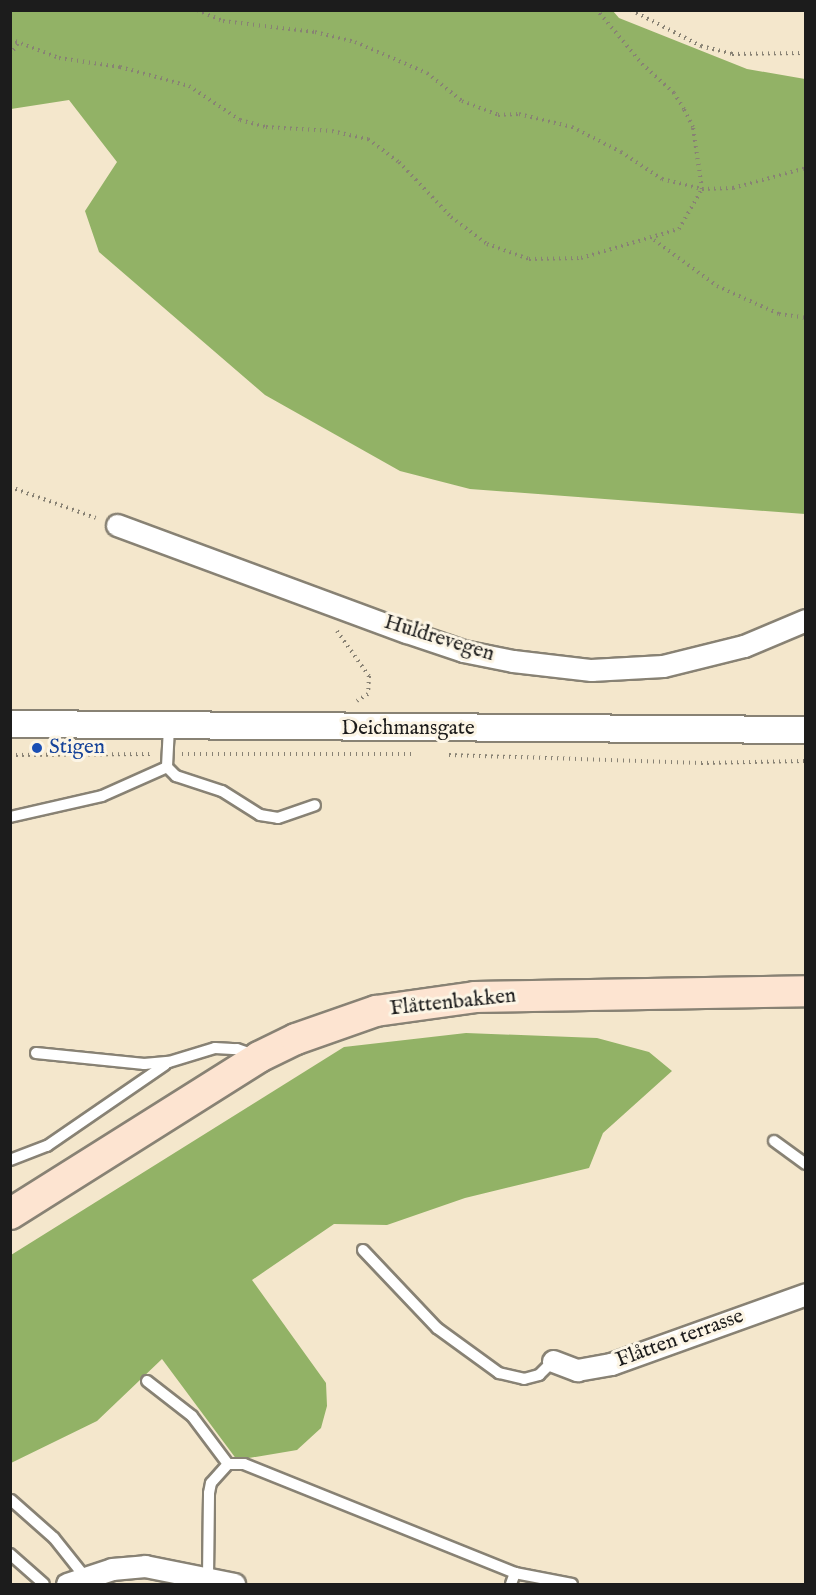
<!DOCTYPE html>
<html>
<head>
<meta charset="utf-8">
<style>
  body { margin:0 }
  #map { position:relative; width:816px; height:1595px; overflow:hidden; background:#f4e7cc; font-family:"IM FELL English",serif }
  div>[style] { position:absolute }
  .forest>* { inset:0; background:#92b266 }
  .path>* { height:4px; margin-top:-2px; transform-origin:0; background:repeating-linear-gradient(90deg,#888274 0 1.5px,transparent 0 6px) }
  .roads { filter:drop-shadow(2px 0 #888274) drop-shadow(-2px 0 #888274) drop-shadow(0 2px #888274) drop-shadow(0 -2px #888274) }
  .service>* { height:10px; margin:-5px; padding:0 5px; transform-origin:5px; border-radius:5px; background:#fff }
  .minor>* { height:21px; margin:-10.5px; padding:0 10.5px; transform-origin:10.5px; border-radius:10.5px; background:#fff }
  .tertiary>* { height:26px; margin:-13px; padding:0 13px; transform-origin:13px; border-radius:13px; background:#fff }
  .secondary>* { height:30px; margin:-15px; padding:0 15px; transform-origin:15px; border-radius:15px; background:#fde4d1 }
  .dots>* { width:16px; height:16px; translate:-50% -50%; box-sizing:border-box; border:3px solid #fcf5e5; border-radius:50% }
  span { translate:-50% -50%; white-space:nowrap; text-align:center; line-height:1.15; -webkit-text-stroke:6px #fcf5e5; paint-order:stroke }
  .street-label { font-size:21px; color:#1c1c1c }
  .transit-label { font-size:21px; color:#164399 }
  .left { translate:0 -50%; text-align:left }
  .frame { position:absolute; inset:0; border:12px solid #1c1c1c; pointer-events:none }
</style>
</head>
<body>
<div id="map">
  <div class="forest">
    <div style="clip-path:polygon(11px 10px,613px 11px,619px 18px,747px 69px,805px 79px,805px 514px,470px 489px,400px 471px,265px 395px,99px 252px,85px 211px,117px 162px,69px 100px,11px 109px)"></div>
    <div style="clip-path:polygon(466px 1033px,597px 1038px,649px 1052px,672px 1071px,603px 1133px,589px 1168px,465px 1198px,387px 1225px,334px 1224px,252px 1280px,326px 1383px,327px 1406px,321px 1428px,297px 1450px,237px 1460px,162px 1359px,97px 1421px,11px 1463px,11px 1255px,344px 1047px)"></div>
  </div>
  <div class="path">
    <div style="left:197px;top:10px;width:28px;rotate:23deg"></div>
    <div style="left:223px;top:21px;width:93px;rotate:6.8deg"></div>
    <div style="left:315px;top:32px;width:41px;rotate:14deg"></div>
    <div style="left:355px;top:42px;width:78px;rotate:23.3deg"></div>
    <div style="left:427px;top:73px;width:45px;rotate:38.7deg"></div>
    <div style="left:462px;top:101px;width:39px;rotate:21deg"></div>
    <div style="left:498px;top:115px;width:21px;rotate:-3deg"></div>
    <div style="left:519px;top:114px;width:55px;rotate:13.8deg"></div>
    <div style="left:572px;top:127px;width:55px;rotate:27deg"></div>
    <div style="left:621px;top:152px;width:49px;rotate:33.4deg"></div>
    <div style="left:662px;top:179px;width:41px;rotate:14deg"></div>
    <div style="left:702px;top:189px;width:31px;rotate:-2deg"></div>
    <div style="left:733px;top:188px;width:76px;rotate:-15.3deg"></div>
    <div style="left:631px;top:10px;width:79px;rotate:27.2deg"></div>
    <div style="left:701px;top:46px;width:32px;rotate:14deg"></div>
    <div style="left:732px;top:54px;width:74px;rotate:-0.8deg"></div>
    <div style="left:10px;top:39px;width:53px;rotate:21.2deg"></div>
    <div style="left:59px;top:58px;width:62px;rotate:8.4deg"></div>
    <div style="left:120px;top:67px;width:72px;rotate:15.4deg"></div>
    <div style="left:189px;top:86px;width:61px;rotate:33.7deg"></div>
    <div style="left:240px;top:120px;width:27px;rotate:15deg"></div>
    <div style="left:266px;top:127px;width:66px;rotate:3.5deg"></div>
    <div style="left:332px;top:131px;width:37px;rotate:13deg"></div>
    <div style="left:368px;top:139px;width:39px;rotate:37deg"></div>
    <div style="left:399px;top:162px;width:76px;rotate:46.6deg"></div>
    <div style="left:451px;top:217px;width:45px;rotate:36.9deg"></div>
    <div style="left:487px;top:244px;width:45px;rotate:19.7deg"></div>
    <div style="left:529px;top:259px;width:52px;rotate:-1.1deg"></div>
    <div style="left:581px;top:258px;width:102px;rotate:-16.5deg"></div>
    <div style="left:679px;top:229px;width:46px;rotate:-60.1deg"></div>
    <div style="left:702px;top:189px;width:63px;rotate:-98.3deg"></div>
    <div style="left:693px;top:127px;width:20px;rotate:-117deg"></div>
    <div style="left:684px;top:109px;width:19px;rotate:-122deg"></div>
    <div style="left:674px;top:93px;width:42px;rotate:-137.9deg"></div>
    <div style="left:643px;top:65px;width:72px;rotate:-129.9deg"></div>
    <div style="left:10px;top:55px;width:14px;rotate:-56deg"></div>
    <div style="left:654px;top:240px;width:78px;rotate:36.1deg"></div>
    <div style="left:717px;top:286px;width:68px;rotate:24.3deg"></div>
    <div style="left:779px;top:314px;width:27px;rotate:8deg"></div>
    <div style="left:10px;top:487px;width:91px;rotate:19.8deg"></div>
    <div style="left:337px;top:631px;width:55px;rotate:54.6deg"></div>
    <div style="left:369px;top:676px;width:18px;rotate:93deg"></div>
    <div style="left:368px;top:694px;width:13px;rotate:148deg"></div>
    <div style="left:182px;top:754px;width:230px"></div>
    <div style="left:10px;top:755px;width:141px;rotate:-0.4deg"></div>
    <div style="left:449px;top:755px;width:252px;rotate:1.8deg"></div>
    <div style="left:701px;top:763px;width:105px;rotate:-1.1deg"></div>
  </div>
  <div class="roads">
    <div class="service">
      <div style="left:169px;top:727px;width:40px;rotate:92.9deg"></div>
      <div style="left:167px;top:767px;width:13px;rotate:45deg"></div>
      <div style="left:176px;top:776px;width:48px;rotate:18.1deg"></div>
      <div style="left:222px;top:791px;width:45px;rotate:32.3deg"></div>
      <div style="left:260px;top:815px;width:18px;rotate:9deg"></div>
      <div style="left:278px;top:818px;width:39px;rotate:-19deg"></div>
      <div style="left:10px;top:817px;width:94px;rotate:-12.9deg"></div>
      <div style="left:102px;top:796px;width:71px;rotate:-24deg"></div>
      <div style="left:36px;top:1053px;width:109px;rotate:5.8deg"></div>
      <div style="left:144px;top:1064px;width:25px;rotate:-5deg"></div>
      <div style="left:169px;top:1062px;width:48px;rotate:-16.9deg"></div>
      <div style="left:215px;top:1048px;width:22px;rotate:3deg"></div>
      <div style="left:237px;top:1049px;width:18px;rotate:19deg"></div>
      <div style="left:774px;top:1141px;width:39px;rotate:36deg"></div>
      <div style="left:10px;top:1160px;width:40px;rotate:-21deg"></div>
      <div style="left:47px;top:1146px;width:143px;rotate:-34.5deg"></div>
      <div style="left:363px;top:1250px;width:108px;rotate:46.5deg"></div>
      <div style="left:437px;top:1328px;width:77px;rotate:36deg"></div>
      <div style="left:499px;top:1373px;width:26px;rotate:13deg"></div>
      <div style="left:524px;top:1379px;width:16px;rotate:-15deg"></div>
      <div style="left:539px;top:1375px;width:20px;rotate:-45deg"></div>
      <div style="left:147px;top:1381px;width:57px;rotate:37.9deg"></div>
      <div style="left:192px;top:1416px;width:60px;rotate:53.1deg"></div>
      <div style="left:11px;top:1500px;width:57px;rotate:41.5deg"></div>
      <div style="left:54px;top:1538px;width:50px;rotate:51.5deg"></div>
      <div style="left:10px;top:1554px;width:45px;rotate:41.4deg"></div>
      <div style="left:208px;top:1577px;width:84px;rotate:-89.3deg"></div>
      <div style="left:209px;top:1493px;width:10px;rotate:-79deg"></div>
      <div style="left:211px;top:1483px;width:25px;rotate:-48deg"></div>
      <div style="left:228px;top:1464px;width:16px"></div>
      <div style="left:244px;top:1464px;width:292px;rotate:21.9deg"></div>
      <div style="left:515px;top:1573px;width:58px;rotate:10.9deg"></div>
      <div style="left:511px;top:1584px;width:12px;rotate:-70deg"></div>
    </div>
    <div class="minor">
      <div style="left:117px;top:525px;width:309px;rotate:20.3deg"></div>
      <div style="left:407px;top:632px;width:59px;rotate:18.7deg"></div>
      <div style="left:463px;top:651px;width:51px;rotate:11.3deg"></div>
      <div style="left:513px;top:661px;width:79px;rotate:6.6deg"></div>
      <div style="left:591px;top:670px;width:72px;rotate:-3.2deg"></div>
      <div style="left:663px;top:666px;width:83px;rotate:-13.9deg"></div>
      <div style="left:744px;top:646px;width:67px;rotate:-22.8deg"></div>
      <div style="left:553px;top:1361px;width:26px;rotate:21deg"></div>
      <div style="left:577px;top:1370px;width:35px;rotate:-10deg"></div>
      <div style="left:611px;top:1364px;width:207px;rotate:-19.7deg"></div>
      <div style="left:67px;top:1584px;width:47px;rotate:-18.4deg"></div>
      <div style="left:112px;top:1569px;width:33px;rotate:-5deg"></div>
      <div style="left:145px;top:1566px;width:91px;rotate:11.4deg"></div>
    </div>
    <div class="tertiary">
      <div style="left:10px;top:724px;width:796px;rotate:0.43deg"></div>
    </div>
    <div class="secondary">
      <div style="left:10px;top:1214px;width:294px;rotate:-32.2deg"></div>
      <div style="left:259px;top:1057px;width:41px;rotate:-25.9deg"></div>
      <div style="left:296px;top:1039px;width:85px;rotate:-19.3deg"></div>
      <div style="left:376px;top:1011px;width:100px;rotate:-8deg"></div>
      <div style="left:475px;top:997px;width:331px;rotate:-1deg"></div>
    </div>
  </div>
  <div class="dots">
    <div style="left:37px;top:748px;background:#1a4fb4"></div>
  </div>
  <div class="street-label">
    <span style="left:439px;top:639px;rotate:17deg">Huldrevegen</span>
    <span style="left:408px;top:729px">Deichmansgate</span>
    <span style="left:453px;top:1003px;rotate:-6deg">Flåttenbakken</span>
    <span style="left:680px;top:1339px;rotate:-20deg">Flåtten terrasse</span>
  </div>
  <div class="transit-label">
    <span class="left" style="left:49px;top:748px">Stigen</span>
  </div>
  <div class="frame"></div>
</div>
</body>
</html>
